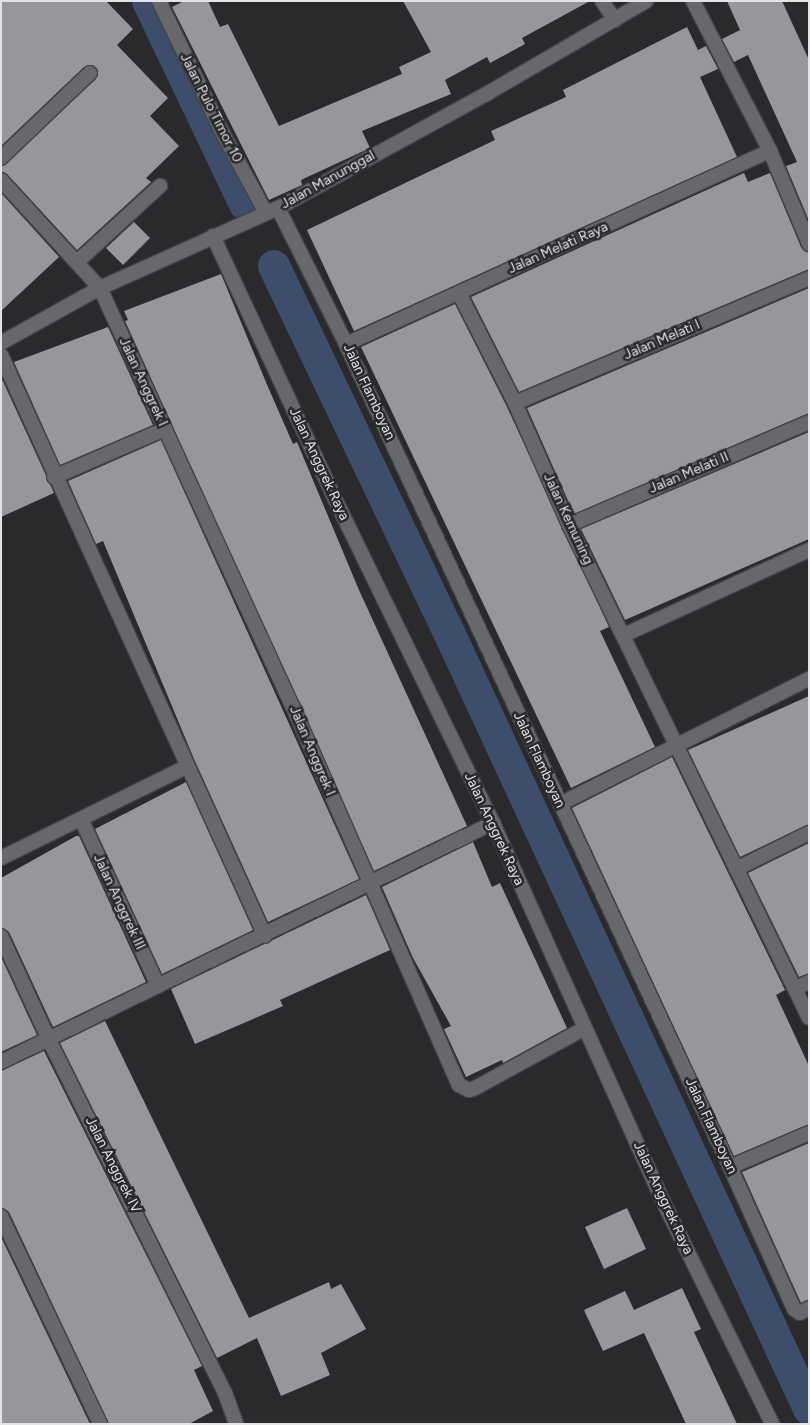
<!DOCTYPE html>
<html>
<head>
<meta charset="utf-8">
<style>
  body { margin:0 }
  #map { position:relative; width:810px; height:1425px; overflow:hidden; background:#2a2a2d; font-family:Figtree,sans-serif }
  div>[style] { position:absolute }
  .canal>* { height:32px; margin:-16px; padding:0 16px; transform-origin:16px; border-radius:16px; background:#3e4d6c }
  .building>* { inset:0; background:#96979a }
  .roads { filter:drop-shadow(1px 0 #444548) drop-shadow(-1px 0 #444548) drop-shadow(0 1px #444548) drop-shadow(0 -1px #444548) }
  .minor>* { height:14px; margin:-7px; padding:0 7px; transform-origin:7px; border-radius:7px; background:#67686c }
  span { translate:-50% -50%; white-space:nowrap; text-align:center; line-height:1.15; -webkit-text-stroke:5px #2a2a2d; paint-order:stroke }
  .street-label { font-size:14px; color:#e3e4e6 }
  .frame { position:absolute; inset:0; border:2px solid #e3e4e6; pointer-events:none }
</style>
</head>
<body>
<div id="map">
  <div class="canal">
    <div style="left:148px;top:1px;width:225px;rotate:64.5deg"></div>
    <div style="left:274px;top:266px;width:399px;rotate:64.5deg"></div>
    <div style="left:446px;top:626px;width:863px;rotate:65.13deg"></div>
  </div>
  <div class="building">
    <div style="clip-path:polygon(1px 1px,106px 1px,133px 29px,117px 45px,168px 98px,150px 116px,179px 146px,146px 178px,151px 182px,77px 250px,7px 174px,1px 171px,1px 167px,96px 79px,98px 70px,92px 65px,84px 67px,1px 146px)"></div>
    <div style="clip-path:polygon(184px 1px,208px 1px,220px 27px,228px 24px,279px 126px,402px 74px,399px 67px,431px 52px,403px 1px,590px 1px,522px 38px,525px 44px,490px 63px,487px 57px,445px 80px,451px 94px,362px 131px,370px 148px,301px 180px,302px 185px,269px 200px,172px 7px)"></div>
    <div style="clip-path:polygon(727px 1px,782px 1px,809px 60px,809px 221px,786px 166px,797px 162px,748px 55px,734px 62px,722px 39px,740px 30px)"></div>
    <div style="clip-path:polygon(687px 27px,698px 50px,706px 46px,718px 69px,700px 77px,737px 157px,354px 331px,307px 230px,495px 140px,491px 131px,566px 97px,563px 90px)"></div>
    <div style="clip-path:polygon(744px 173px,748px 182px,770px 173px,801px 247px,809px 253px,809px 269px,519px 392px,471px 297px)"></div>
    <div style="clip-path:polygon(1px 193px,59px 257px,1px 311px)"></div>
    <div style="clip-path:polygon(134px 222px,150px 238px,123px 265px,106px 248px)"></div>
    <div style="clip-path:polygon(221px 274px,268px 387px,293px 444px,297px 442px,359px 590px,467px 826px,374px 871px,125px 321px,128px 320px,124px 311px)"></div>
    <div style="clip-path:polygon(809px 288px,809px 413px,574px 514px,527px 408px)"></div>
    <div style="clip-path:polygon(455px 304px,507px 407px,609px 627px,600px 631px,655px 747px,571px 788px,361px 347px)"></div>
    <div style="clip-path:polygon(108px 327px,153px 425px,60px 465px,14px 362px)"></div>
    <div style="clip-path:polygon(1px 377px,54px 493px,1px 517px)"></div>
    <div style="clip-path:polygon(809px 432px,809px 539px,625px 620px,581px 529px)"></div>
    <div style="clip-path:polygon(161px 440px,359px 879px,268px 922px,194px 759px,103px 541px,96px 544px,68px 481px)"></div>
    <div style="clip-path:polygon(809px 696px,809px 824px,740px 857px,688px 750px)"></div>
    <div style="clip-path:polygon(672px 757px,785px 990px,776px 995px,809px 1066px,809px 1124px,734px 1156px,572px 808px)"></div>
    <div style="clip-path:polygon(186px 782px,253px 930px,162px 974px,95px 829px)"></div>
    <div style="clip-path:polygon(76px 836px,79px 836px,146px 982px,53px 1027px,9px 932px,1px 927px,1px 878px)"></div>
    <div style="clip-path:polygon(473px 842px,492px 887px,500px 883px,567px 1028px,503px 1063px,502px 1060px,466px 1077px,444px 1029px,451px 1026px,413px 958px,382px 887px)"></div>
    <div style="clip-path:polygon(809px 843px,809px 973px,799px 977px,748px 873px)"></div>
    <div style="clip-path:polygon(366px 895px,390px 950px,280px 1000px,283px 1006px,195px 1044px,171px 989px)"></div>
    <div style="clip-path:polygon(1px 957px,37px 1035px,1px 1052px)"></div>
    <div style="clip-path:polygon(105px 1021px,249px 1318px,329px 1282px,331px 1289px,341px 1284px,366px 1329px,321px 1353px,330px 1375px,281px 1396px,257px 1338px,217px 1358px,60px 1043px)"></div>
    <div style="clip-path:polygon(44px 1051px,202px 1366px,194px 1370px,213px 1411px,189px 1424px,109px 1424px,9px 1212px,1px 1207px,1px 1071px)"></div>
    <div style="clip-path:polygon(809px 1143px,809px 1299px,801px 1303px,742px 1172px)"></div>
    <div style="clip-path:polygon(627px 1208px,646px 1249px,604px 1269px,585px 1227px)"></div>
    <div style="clip-path:polygon(1px 1237px,90px 1424px,1px 1424px)"></div>
    <div style="clip-path:polygon(682px 1288px,701px 1329px,694px 1332px,737px 1424px,686px 1424px,644px 1333px,603px 1351px,584px 1310px,625px 1291px,634px 1310px)"></div>
  </div>
  <div class="roads">
    <div class="minor">
      <div style="left:159px;top:1px;width:143px;rotate:64.3deg"></div>
      <div style="left:221px;top:130px;width:94px;rotate:61.5deg"></div>
      <div style="left:602px;top:1px;width:23px;rotate:56deg"></div>
      <div style="left:693px;top:1px;width:169px;rotate:62.8deg"></div>
      <div style="left:770px;top:151px;width:101px;rotate:67.2deg"></div>
      <div style="left:1px;top:158px;width:123px;rotate:-43.7deg"></div>
      <div style="left:1px;top:180px;width:147px;rotate:47.5deg"></div>
      <div style="left:100px;top:288px;width:459px;rotate:65.3deg"></div>
      <div style="left:292px;top:705px;width:415px;rotate:66.3deg"></div>
      <div style="left:459px;top:1085px;width:11px;rotate:27deg"></div>
      <div style="left:469px;top:1090px;width:6px;rotate:-18deg"></div>
      <div style="left:475px;top:1088px;width:125px;rotate:-28.6deg"></div>
      <div style="left:278px;top:208px;width:152px;rotate:63.4deg"></div>
      <div style="left:346px;top:344px;width:908px;rotate:64.99deg"></div>
      <div style="left:730px;top:1167px;width:156px;rotate:65.7deg"></div>
      <div style="left:794px;top:1309px;width:7px;rotate:34deg"></div>
      <div style="left:800px;top:1313px;width:10px;rotate:-29deg"></div>
      <div style="left:213px;top:236px;width:285px;rotate:65.1deg"></div>
      <div style="left:333px;top:495px;width:365px;rotate:64deg"></div>
      <div style="left:493px;top:823px;width:412px;rotate:65.8deg"></div>
      <div style="left:662px;top:1199px;width:250px;rotate:63.9deg"></div>
      <div style="left:77px;top:262px;width:113px;rotate:-42.5deg"></div>
      <div style="left:459px;top:293px;width:123px;rotate:63deg"></div>
      <div style="left:515px;top:403px;width:133px;rotate:66.1deg"></div>
      <div style="left:569px;top:525px;width:548px;rotate:64.04deg"></div>
      <div style="left:1px;top:343px;width:113px;rotate:-29.1deg"></div>
      <div style="left:100px;top:288px;width:195px;rotate:-24.2deg"></div>
      <div style="left:278px;top:208px;width:239px;rotate:-28.7deg"></div>
      <div style="left:488px;top:93px;width:183px;rotate:-30.2deg"></div>
      <div style="left:346px;top:344px;width:466px;rotate:-24.5deg"></div>
      <div style="left:1px;top:355px;width:638px;rotate:65.56deg"></div>
      <div style="left:515px;top:403px;width:319px;rotate:-23deg"></div>
      <div style="left:54px;top:477px;width:121px;rotate:-23.4deg"></div>
      <div style="left:569px;top:525px;width:261px;rotate:-23.2deg"></div>
      <div style="left:624px;top:635px;width:204px;rotate:-24.7deg"></div>
      <div style="left:560px;top:804px;width:279px;rotate:-26.7deg"></div>
      <div style="left:81px;top:819px;width:184px;rotate:65.2deg"></div>
      <div style="left:1px;top:858px;width:208px;rotate:-26.2deg"></div>
      <div style="left:736px;top:869px;width:81px;rotate:-26.3deg"></div>
      <div style="left:1px;top:936px;width:115px;rotate:65.2deg"></div>
      <div style="left:49px;top:1040px;width:394px;rotate:63.5deg"></div>
      <div style="left:225px;top:1393px;width:33px;rotate:70deg"></div>
      <div style="left:796px;top:988px;width:14px;rotate:-25deg"></div>
      <div style="left:1px;top:1062px;width:547px;rotate:-25.91deg"></div>
      <div style="left:730px;top:1167px;width:86px;rotate:-23.3deg"></div>
      <div style="left:1px;top:1216px;width:230px;rotate:64.5deg"></div>
    </div>
  </div>
  <div class="street-label">
    <span style="left:211px;top:108px;rotate:63deg">Jalan Pulo Timor 10</span>
    <span style="left:328px;top:180px;rotate:-29deg">Jalan Manunggal</span>
    <span style="left:558px;top:248px;rotate:-24deg">Jalan Melati Raya</span>
    <span style="left:662px;top:340px;rotate:-23deg">Jalan Melati I</span>
    <span style="left:143px;top:382px;rotate:65deg">Jalan Anggrek I</span>
    <span style="left:369px;top:392px;rotate:65deg">Jalan Flamboyan</span>
    <span style="left:319px;top:464px;rotate:65deg">Jalan Anggrek Raya</span>
    <span style="left:689px;top:473px;rotate:-23deg">Jalan Melati II</span>
    <span style="left:568px;top:519px;rotate:65deg">Jalan Kemuning</span>
    <span style="left:312px;top:751px;rotate:67deg">Jalan Anggrek I</span>
    <span style="left:539px;top:760px;rotate:65deg">Jalan Flamboyan</span>
    <span style="left:494px;top:829px;rotate:65deg">Jalan Anggrek Raya</span>
    <span style="left:119px;top:902px;rotate:65deg">Jalan Anggrek III</span>
    <span style="left:711px;top:1126px;rotate:65deg">Jalan Flamboyan</span>
    <span style="left:113px;top:1165px;rotate:63deg">Jalan Anggrek IV</span>
    <span style="left:663px;top:1198px;rotate:65deg">Jalan Anggrek Raya</span>
  </div>
  <div class="frame"></div>
</div>
</body>
</html>
